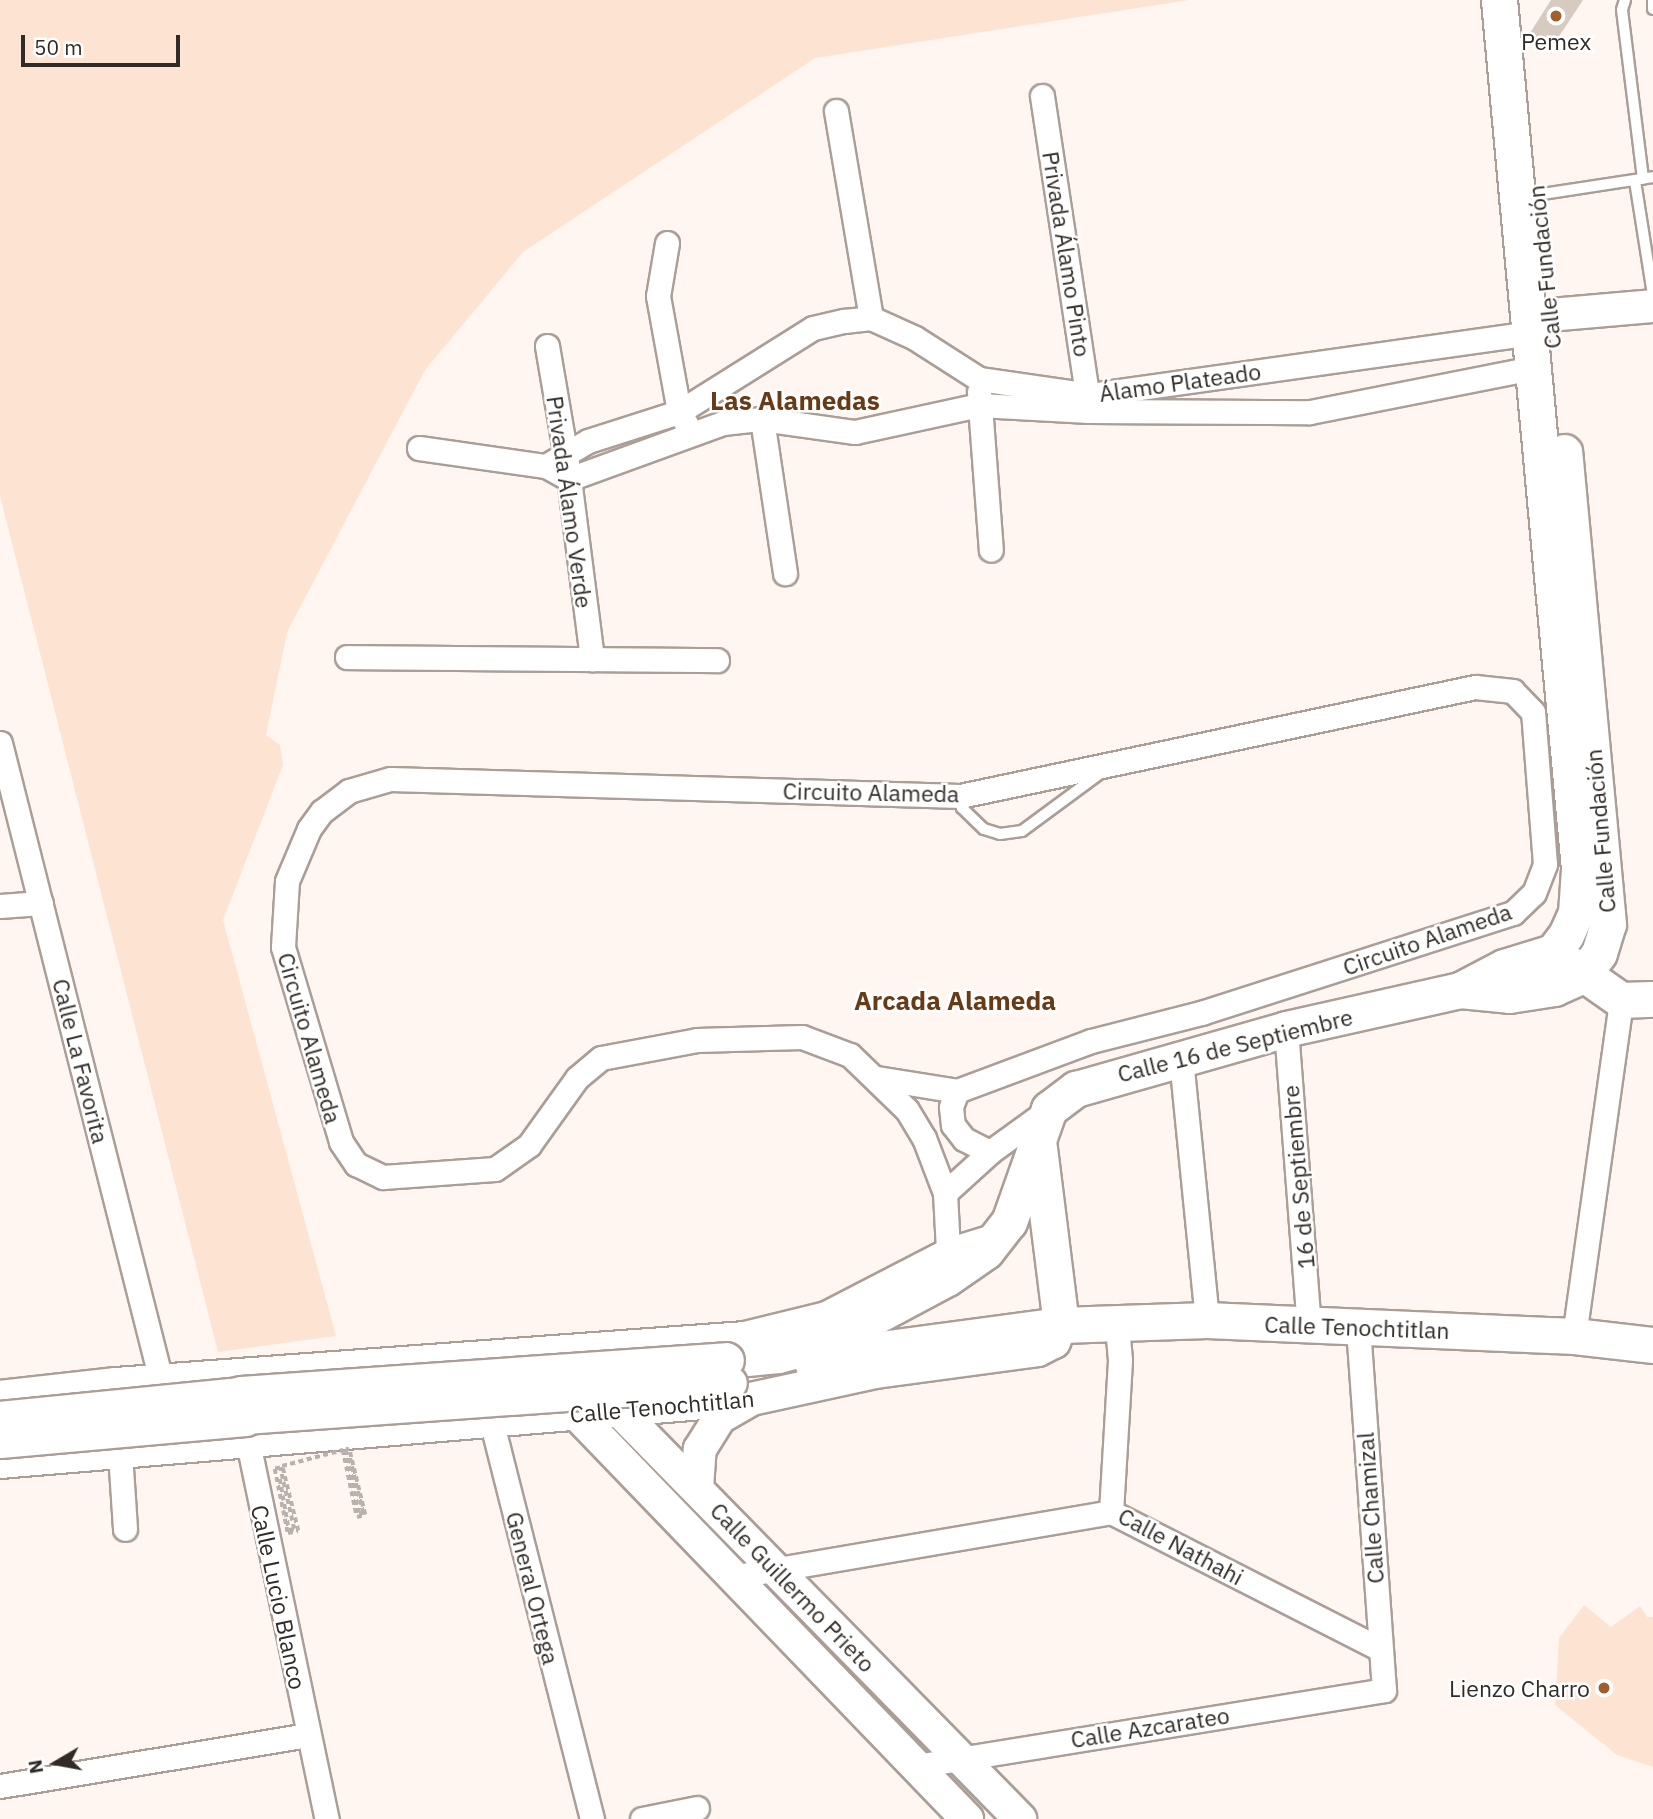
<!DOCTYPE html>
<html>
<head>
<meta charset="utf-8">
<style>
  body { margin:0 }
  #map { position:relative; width:1653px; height:1819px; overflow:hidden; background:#fff6f1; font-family:"IBM Plex Sans",sans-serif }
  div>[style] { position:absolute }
  .green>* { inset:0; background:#fde3d2 }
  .building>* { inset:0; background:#d7cac1 }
  .roads { filter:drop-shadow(2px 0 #aa9e96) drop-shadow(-2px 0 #aa9e96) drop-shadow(0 2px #aa9e96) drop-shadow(0 -2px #aa9e96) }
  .lane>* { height:10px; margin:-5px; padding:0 5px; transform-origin:5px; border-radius:5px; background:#fff }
  .street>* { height:23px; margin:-11.5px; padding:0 11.5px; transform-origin:11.5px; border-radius:11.5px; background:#fff }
  .secondary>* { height:32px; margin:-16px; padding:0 16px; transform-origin:16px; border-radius:16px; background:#fff }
  .primary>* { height:35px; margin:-17.5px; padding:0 17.5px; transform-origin:17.5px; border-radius:17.5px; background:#fff }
  .path-bridge>* { height:3.5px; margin-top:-1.75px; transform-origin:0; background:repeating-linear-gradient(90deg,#b9b1ad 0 5px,transparent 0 8.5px) }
  .bridges { filter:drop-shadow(2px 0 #aa9e96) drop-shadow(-2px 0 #aa9e96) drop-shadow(0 2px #aa9e96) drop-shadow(0 -2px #aa9e96) }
  .secondary-bridge>* { height:32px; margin:-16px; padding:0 16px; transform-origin:16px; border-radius:16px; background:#fff }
  .primary-bridge>* { height:35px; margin:-17.5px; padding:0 17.5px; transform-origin:17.5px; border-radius:17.5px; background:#fff }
  .dots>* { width:19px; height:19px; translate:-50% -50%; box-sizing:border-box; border:4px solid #fff; border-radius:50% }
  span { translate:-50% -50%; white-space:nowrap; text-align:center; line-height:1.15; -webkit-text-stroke:5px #fff; paint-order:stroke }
  .poi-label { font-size:23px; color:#302b27 }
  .right { translate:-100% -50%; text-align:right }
  .street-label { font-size:23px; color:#302b27 }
  .quarter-label { font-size:26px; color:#683b17; font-weight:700 }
  .north { position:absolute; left:21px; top:1728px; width:70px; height:70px; -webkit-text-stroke:5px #fff; paint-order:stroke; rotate:260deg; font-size:19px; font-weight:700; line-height:28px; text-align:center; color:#302b27 }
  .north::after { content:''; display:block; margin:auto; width:24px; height:32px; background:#302b27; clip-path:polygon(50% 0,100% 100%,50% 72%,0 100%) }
  .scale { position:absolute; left:21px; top:35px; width:159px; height:32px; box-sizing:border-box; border:4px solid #302b27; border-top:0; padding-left:9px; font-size:21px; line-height:24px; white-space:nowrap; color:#302b27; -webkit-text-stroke:5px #fff; paint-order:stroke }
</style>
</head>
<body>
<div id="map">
  <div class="green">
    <div style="clip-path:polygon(0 0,1189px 0,815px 58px,523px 252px,425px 370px,287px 632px,266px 735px,280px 745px,283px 765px,223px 920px,336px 1336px,218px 1352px,0 496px)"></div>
    <div style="clip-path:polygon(1584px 1605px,1611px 1627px,1640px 1606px,1647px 1617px,1653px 1617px,1653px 1767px,1617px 1755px,1555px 1705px,1559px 1638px)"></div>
  </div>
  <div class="building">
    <div style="clip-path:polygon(1551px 0,1583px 0,1552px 47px,1530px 33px)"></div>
  </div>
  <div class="roads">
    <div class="lane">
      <div style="left:1625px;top:0;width:10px;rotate:107deg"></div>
      <div style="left:1622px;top:10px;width:170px;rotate:82.9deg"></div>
      <div style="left:1653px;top:0;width:9px;rotate:90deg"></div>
      <div style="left:1635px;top:181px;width:115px;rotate:81deg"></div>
      <div style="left:1536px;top:195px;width:118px;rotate:-8.7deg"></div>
      <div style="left:960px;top:796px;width:12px;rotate:81deg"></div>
      <div style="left:962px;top:808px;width:30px;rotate:44deg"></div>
      <div style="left:984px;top:829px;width:17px;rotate:17deg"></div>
      <div style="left:1000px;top:834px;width:22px;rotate:-8deg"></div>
      <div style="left:1022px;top:831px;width:99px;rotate:-36.4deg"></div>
    </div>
    <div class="street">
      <div style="left:1042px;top:96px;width:316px;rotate:81.4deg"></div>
      <div style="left:836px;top:111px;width:210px;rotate:80.4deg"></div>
      <div style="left:667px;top:243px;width:54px;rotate:99.6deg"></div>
      <div style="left:658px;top:296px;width:118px;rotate:79.7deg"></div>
      <div style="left:679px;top:412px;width:13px;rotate:58deg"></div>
      <div style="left:547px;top:346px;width:119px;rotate:80.3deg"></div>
      <div style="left:567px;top:463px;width:198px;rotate:82.7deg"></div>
      <div style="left:979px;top:392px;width:158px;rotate:85.7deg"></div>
      <div style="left:762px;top:419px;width:156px;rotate:81.5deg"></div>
      <div style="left:419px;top:448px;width:128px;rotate:8.1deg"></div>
      <div style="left:546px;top:466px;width:26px;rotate:29deg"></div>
      <div style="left:569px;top:479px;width:164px;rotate:-20deg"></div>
      <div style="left:723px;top:423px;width:39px;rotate:-6deg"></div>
      <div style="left:762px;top:419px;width:94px;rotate:8deg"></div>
      <div style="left:855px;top:432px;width:127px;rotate:-12.3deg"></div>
      <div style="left:979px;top:405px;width:110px;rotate:3.1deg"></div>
      <div style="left:1089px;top:411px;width:221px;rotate:0.3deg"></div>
      <div style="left:1310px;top:412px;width:227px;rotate:-11.2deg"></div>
      <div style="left:546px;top:466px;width:49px;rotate:-30.8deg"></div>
      <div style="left:588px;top:441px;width:96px;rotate:-17.7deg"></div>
      <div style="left:679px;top:412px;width:158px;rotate:-32.1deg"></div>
      <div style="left:813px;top:328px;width:32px;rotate:-13deg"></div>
      <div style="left:844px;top:321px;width:27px;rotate:-6deg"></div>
      <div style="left:871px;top:318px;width:48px;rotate:24.4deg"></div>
      <div style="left:915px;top:338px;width:76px;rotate:32.6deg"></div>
      <div style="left:979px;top:379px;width:112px;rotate:8.2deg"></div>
      <div style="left:1090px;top:395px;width:443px;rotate:-8deg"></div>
      <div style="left:347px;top:657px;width:370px;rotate:0.5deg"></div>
      <div style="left:0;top:743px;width:657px;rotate:75.82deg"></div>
      <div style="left:0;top:906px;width:41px;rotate:-4.2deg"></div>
      <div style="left:1286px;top:1029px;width:297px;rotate:85.6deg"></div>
      <div style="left:1181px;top:1059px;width:262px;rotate:84.3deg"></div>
      <div style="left:877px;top:1078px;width:81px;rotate:9.2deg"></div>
      <div style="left:957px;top:1091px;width:143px;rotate:-20.5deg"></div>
      <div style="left:1091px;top:1041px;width:114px;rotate:-14.3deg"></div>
      <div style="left:1201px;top:1013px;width:328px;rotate:-17.8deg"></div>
      <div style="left:1513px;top:913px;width:29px;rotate:-44deg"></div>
      <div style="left:1534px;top:893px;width:31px;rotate:-69deg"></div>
      <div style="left:1545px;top:864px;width:152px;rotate:-94.5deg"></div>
      <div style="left:1533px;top:712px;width:29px;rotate:-134deg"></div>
      <div style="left:1513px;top:691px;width:38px;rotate:-174deg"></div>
      <div style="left:1475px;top:687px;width:526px;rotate:168.05deg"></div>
      <div style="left:960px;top:796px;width:570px;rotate:-178.29deg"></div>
      <div style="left:390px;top:779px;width:43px;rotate:163.7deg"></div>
      <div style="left:349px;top:791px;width:34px;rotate:143deg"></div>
      <div style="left:322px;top:811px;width:22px;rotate:126deg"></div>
      <div style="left:309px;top:829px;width:56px;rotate:112.9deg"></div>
      <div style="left:287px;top:881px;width:66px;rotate:93.5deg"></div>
      <div style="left:283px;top:947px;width:203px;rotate:73.4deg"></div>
      <div style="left:341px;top:1142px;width:27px;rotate:56deg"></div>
      <div style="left:356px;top:1164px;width:30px;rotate:26deg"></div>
      <div style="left:383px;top:1177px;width:112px;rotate:-4.1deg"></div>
      <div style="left:495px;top:1169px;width:42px;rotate:-35.2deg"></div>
      <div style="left:529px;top:1145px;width:82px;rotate:-54.4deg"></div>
      <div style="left:577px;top:1078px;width:31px;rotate:-40deg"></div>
      <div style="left:601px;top:1058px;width:98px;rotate:-10.6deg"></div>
      <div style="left:697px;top:1040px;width:105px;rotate:-1.6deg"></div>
      <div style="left:802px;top:1037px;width:51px;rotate:20.6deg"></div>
      <div style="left:850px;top:1055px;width:79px;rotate:44deg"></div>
      <div style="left:907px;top:1110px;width:33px;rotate:59deg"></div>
      <div style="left:924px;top:1138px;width:59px;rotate:69.1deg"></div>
      <div style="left:945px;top:1193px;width:76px;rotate:87deg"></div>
      <div style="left:957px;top:1091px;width:17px;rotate:111deg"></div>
      <div style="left:951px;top:1107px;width:18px;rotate:84deg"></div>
      <div style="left:953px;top:1125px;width:18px;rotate:52deg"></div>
      <div style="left:964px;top:1139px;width:29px;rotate:27deg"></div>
      <div style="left:990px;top:1152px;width:72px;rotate:-35.9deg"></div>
      <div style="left:945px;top:1193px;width:61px;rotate:-42.3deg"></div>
      <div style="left:1574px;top:1336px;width:339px;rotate:-82deg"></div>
      <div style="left:488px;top:1408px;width:424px;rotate:75.8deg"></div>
      <div style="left:245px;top:1428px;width:400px;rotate:78.2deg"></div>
      <div style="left:119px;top:1438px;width:91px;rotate:86.2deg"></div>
      <div style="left:1111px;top:1512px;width:302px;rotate:27deg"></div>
      <div style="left:1111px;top:1512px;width:152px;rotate:-86.6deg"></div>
      <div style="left:1120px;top:1360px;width:37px;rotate:-95deg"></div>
      <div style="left:732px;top:1577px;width:385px;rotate:-9.7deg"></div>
      <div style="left:916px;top:1766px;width:474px;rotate:-9.2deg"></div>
      <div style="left:1384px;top:1690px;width:364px;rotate:-94.1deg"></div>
      <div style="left:0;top:1786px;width:312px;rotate:-9.4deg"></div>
      <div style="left:642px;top:1819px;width:56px;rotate:-11.3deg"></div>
    </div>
    <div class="secondary">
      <div style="left:1550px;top:315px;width:103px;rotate:-5deg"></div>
      <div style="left:0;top:1397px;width:117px;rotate:-6.4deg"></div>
      <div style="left:116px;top:1384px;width:631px;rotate:-4.18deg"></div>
      <div style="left:745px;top:1338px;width:84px;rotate:-13.7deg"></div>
      <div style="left:827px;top:1318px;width:140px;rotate:-27.3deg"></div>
      <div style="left:951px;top:1254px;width:38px;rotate:-17deg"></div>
      <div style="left:610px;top:1401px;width:586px;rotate:45.55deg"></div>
      <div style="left:566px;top:1403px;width:578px;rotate:46.05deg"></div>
      <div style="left:0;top:1462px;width:754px;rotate:-4.8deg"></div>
      <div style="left:751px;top:1399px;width:128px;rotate:-12.2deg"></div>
      <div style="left:876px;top:1372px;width:163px;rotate:-7.7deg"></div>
      <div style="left:1038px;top:1350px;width:18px;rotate:-27deg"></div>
      <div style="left:1054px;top:1342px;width:18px;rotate:-68deg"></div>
      <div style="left:697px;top:1488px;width:39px;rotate:-86deg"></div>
      <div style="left:700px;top:1449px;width:36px;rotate:-58deg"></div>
      <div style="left:719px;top:1418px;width:32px;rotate:-30deg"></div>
    </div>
    <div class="primary">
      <div style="left:1564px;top:960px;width:70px;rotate:35.1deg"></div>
      <div style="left:1621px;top:1000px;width:32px;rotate:-2deg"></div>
      <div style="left:1460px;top:990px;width:49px;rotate:5.8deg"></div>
      <div style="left:1509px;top:995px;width:46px;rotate:-8.8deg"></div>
      <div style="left:1554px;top:988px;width:32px;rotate:-24deg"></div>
      <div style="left:1583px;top:975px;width:27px;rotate:-54deg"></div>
      <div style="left:1599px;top:953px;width:30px;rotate:-73deg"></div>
      <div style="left:1608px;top:924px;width:474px;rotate:-95.3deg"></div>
      <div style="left:1039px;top:1148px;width:178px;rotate:82.9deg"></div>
      <div style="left:726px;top:1360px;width:52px;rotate:-5.5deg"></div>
      <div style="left:778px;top:1355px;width:51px;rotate:-14.9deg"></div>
      <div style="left:827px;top:1342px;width:136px;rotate:-28.1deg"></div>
      <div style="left:947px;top:1278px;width:47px;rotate:-34.7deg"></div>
      <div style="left:986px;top:1251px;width:37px;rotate:-52deg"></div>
      <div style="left:1009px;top:1222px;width:120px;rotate:-70.5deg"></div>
      <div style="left:1049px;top:1109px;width:34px;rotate:-37deg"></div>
      <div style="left:1076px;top:1089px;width:218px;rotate:-15.9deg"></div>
      <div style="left:1286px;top:1029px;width:178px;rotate:-12.6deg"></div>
      <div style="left:1460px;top:990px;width:50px;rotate:-27.6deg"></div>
      <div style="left:1504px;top:967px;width:51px;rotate:-17deg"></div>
      <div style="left:1553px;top:952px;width:21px;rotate:-53deg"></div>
      <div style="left:1566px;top:935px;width:24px;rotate:-66deg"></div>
      <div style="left:1576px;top:913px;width:44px;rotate:-86.1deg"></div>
      <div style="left:1579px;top:869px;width:873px;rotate:-95.26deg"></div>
      <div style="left:813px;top:1365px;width:62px;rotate:-14deg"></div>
      <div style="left:873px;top:1350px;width:190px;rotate:-7.6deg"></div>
      <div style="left:1061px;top:1325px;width:146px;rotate:-2deg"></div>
      <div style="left:1207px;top:1320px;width:367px;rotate:2.5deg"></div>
      <div style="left:1574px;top:1336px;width:80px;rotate:6.5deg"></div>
    </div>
  </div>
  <div class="path-bridge">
    <div style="left:280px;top:1479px;width:52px;rotate:80deg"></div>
    <div style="left:289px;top:1530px;width:5px;rotate:-11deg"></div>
    <div style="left:294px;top:1529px;width:63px;rotate:-102.9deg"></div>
    <div style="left:280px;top:1468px;width:5px;rotate:169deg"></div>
    <div style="left:275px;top:1469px;width:65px;rotate:78.5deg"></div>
    <div style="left:288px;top:1533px;width:10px;rotate:-11deg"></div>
    <div style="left:298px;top:1531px;width:67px;rotate:-103.8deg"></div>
    <div style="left:282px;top:1466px;width:63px;rotate:-14.7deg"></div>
    <div style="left:343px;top:1450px;width:68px;rotate:78.2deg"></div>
    <div style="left:357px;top:1517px;width:8px;rotate:-14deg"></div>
    <div style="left:365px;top:1515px;width:68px;rotate:-103.6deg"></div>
    <div style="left:349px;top:1449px;width:3px;rotate:162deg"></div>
    <div style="left:346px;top:1450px;width:64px;rotate:78.3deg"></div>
    <div style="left:359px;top:1513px;width:4px"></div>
    <div style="left:363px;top:1513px;width:60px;rotate:-103.6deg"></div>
  </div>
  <div class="bridges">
    <div class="secondary-bridge">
      <div style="left:0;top:1418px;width:242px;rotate:-5.7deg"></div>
      <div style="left:245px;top:1418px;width:487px;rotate:-4.1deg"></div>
    </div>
    <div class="primary-bridge">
      <div style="left:241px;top:1394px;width:486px;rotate:-4deg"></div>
      <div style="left:0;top:1440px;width:246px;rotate:-5.1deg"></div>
    </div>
  </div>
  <div class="dots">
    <div style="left:1556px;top:16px;background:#a1602b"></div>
    <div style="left:1604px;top:1688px;background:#a1602b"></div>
  </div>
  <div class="poi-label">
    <span style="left:1556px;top:41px">Pemex</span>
    <span class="right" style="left:1590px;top:1688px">Lienzo Charro</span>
  </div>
  <div class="street-label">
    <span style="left:1067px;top:254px;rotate:81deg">Privada Álamo Pinto</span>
    <span style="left:1544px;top:267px;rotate:-96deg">Calle Fundación</span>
    <span style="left:1180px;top:382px;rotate:-8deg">Álamo Plateado</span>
    <span style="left:570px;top:502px;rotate:82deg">Privada Álamo Verde</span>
    <span style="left:871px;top:792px;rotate:1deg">Circuito Alameda</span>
    <span style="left:1600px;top:831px;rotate:-95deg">Calle Fundación</span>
    <span style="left:1427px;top:939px;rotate:-19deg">Circuito Alameda</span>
    <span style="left:310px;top:1038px;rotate:74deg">Circuito Alameda</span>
    <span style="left:1235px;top:1045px;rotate:-14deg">Calle 16 de Septiembre</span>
    <span style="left:81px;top:1061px;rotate:76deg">Calle La Favorita</span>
    <span style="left:1298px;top:1177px;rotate:-95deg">16 de Septiembre</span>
    <span style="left:1357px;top:1327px;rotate:2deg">Calle Tenochtitlan</span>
    <span style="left:662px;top:1406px;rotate:-5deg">Calle Tenochtitlan</span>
    <span style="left:1370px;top:1508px;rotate:-94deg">Calle Chamizal</span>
    <span style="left:1181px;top:1546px;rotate:28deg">Calle Nathahi</span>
    <span style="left:793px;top:1587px;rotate:46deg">Calle Guillermo Prieto</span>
    <span style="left:533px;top:1588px;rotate:76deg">General Ortega</span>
    <span style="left:279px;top:1597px;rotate:78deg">Calle Lucio Blanco</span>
    <span style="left:1150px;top:1727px;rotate:-9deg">Calle Azcarateo</span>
  </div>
  <div class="quarter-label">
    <span style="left:795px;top:401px">Las Alamedas</span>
    <span style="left:955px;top:1001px">Arcada Alameda</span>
  </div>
  <div class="north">N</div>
  <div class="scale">50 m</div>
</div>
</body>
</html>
